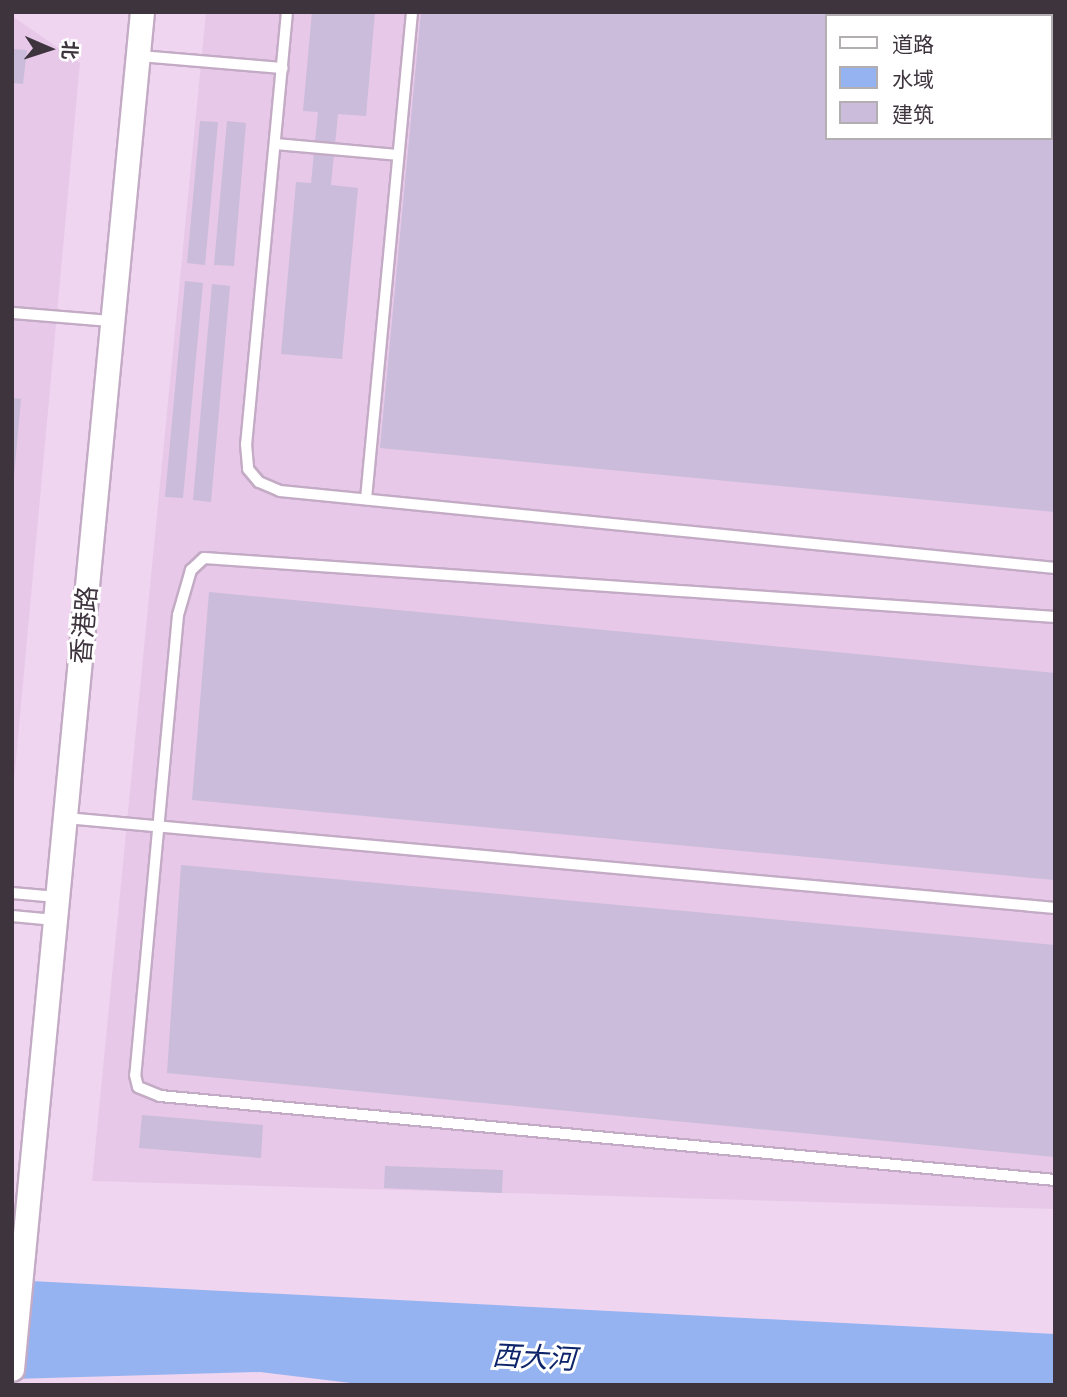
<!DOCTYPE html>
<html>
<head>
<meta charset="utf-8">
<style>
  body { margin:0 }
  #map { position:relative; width:1067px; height:1397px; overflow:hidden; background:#efd5f0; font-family:"PT Sans Narrow","Noto Sans SC",sans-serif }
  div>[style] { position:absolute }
  .built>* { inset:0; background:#e7c8e8 }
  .water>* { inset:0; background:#96b3f1 }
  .building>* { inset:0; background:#cabcda }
  .roads { filter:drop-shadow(2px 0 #c4abc5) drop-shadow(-2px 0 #c4abc5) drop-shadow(0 2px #c4abc5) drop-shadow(0 -2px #c4abc5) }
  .service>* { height:10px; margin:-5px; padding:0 5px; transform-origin:5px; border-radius:5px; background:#fff }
  .tertiary>* { height:23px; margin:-11.5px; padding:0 11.5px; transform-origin:11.5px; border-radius:11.5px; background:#fff }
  span { translate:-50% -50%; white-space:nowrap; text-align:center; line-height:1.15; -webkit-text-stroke:6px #fff; paint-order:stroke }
  .street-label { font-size:26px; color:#3e343e }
  .water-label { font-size:28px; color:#0d246a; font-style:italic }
  .frame { position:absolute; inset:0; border:14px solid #3e343e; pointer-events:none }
  .legend { position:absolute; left:825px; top:14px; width:228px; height:126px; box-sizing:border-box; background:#fff; border:2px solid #b2aeb2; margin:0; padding:9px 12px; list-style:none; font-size:21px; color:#3e343e }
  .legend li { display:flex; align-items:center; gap:14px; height:35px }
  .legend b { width:35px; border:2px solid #b2aeb2 }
  .north { position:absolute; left:14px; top:14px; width:70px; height:70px; -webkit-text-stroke:5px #fff; paint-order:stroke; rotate:93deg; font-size:19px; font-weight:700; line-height:28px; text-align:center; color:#3e343e }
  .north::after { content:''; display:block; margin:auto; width:24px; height:32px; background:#3e343e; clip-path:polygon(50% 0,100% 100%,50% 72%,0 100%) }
</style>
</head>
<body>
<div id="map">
  <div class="built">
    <div style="clip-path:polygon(evenodd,206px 12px,1055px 12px,1055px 1209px,92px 1181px,206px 12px,827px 16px,1051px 16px,1051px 138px,827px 138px,827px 16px)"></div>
    <div style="clip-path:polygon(12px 16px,80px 63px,12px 803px)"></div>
  </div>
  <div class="water">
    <div style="clip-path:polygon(12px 1280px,1055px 1334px,1055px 1385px,367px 1385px,260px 1372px,12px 1379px)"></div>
  </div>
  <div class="building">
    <div style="clip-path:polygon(312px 12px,375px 12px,366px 116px,338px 114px,331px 185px,358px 188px,342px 359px,281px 354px,296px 182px,311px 183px,318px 112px,303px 111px)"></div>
    <div style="clip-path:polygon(evenodd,421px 12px,1055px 12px,1055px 512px,380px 448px,421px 12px,827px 16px,1051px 16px,1051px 138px,827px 138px,827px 16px)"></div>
    <div style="clip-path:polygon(12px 49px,27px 50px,23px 84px,12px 83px)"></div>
    <div style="clip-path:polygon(200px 121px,218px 122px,205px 265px,187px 263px)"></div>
    <div style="clip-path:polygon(227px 121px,246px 123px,234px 266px,214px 265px)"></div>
    <div style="clip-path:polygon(185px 281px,203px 283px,183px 498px,165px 497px)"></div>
    <div style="clip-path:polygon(212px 284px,230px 286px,211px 502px,193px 500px)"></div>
    <div style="clip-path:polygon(12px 398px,21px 399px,14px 476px,12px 476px)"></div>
    <div style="clip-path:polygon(209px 592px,1055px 673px,1055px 880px,192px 800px)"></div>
    <div style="clip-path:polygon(181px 865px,1055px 945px,1055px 1157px,167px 1073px)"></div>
    <div style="clip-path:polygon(142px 1115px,263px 1125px,261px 1158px,139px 1148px)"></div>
    <div style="clip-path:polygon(385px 1166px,503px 1170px,502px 1193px,384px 1188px)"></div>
  </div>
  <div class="roads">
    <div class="service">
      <div style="left:287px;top:12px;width:434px;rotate:95.4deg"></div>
      <div style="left:246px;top:444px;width:25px;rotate:85deg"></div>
      <div style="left:248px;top:469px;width:17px;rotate:50deg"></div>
      <div style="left:259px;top:482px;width:23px;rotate:23deg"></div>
      <div style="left:280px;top:491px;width:779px;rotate:5.67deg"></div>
      <div style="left:139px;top:56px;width:144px;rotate:4.8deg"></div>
      <div style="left:275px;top:144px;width:123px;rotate:5.1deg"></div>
      <div style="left:12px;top:313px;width:100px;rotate:4.6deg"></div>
      <div style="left:366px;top:499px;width:489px;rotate:-84.6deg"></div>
      <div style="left:1055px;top:617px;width:853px;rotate:-176.03deg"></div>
      <div style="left:204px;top:558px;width:18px;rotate:137deg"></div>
      <div style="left:191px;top:570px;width:47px;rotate:106.1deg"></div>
      <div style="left:178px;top:615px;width:462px;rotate:95.3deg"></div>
      <div style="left:135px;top:1075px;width:12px;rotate:76deg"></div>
      <div style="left:138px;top:1087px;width:24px;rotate:22deg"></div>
      <div style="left:160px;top:1096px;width:899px;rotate:5.36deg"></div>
      <div style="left:66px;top:818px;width:993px;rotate:5.2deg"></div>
      <div style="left:12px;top:893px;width:45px;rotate:5.1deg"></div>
      <div style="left:12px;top:916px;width:43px;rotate:5.3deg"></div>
    </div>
    <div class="tertiary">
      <div style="left:12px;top:1369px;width:1363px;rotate:-84.53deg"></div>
    </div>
  </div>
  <div class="street-label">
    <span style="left:84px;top:625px;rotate:-85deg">香港路</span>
  </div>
  <div class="water-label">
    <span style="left:534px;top:1357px;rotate:3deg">西大河</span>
  </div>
  <div class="frame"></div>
  <ul class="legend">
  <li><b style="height:9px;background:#fff"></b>道路</li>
  <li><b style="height:19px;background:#96b3f1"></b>水域</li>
  <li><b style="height:19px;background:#cabcda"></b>建筑</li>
  </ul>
  <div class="north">北</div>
</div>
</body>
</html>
